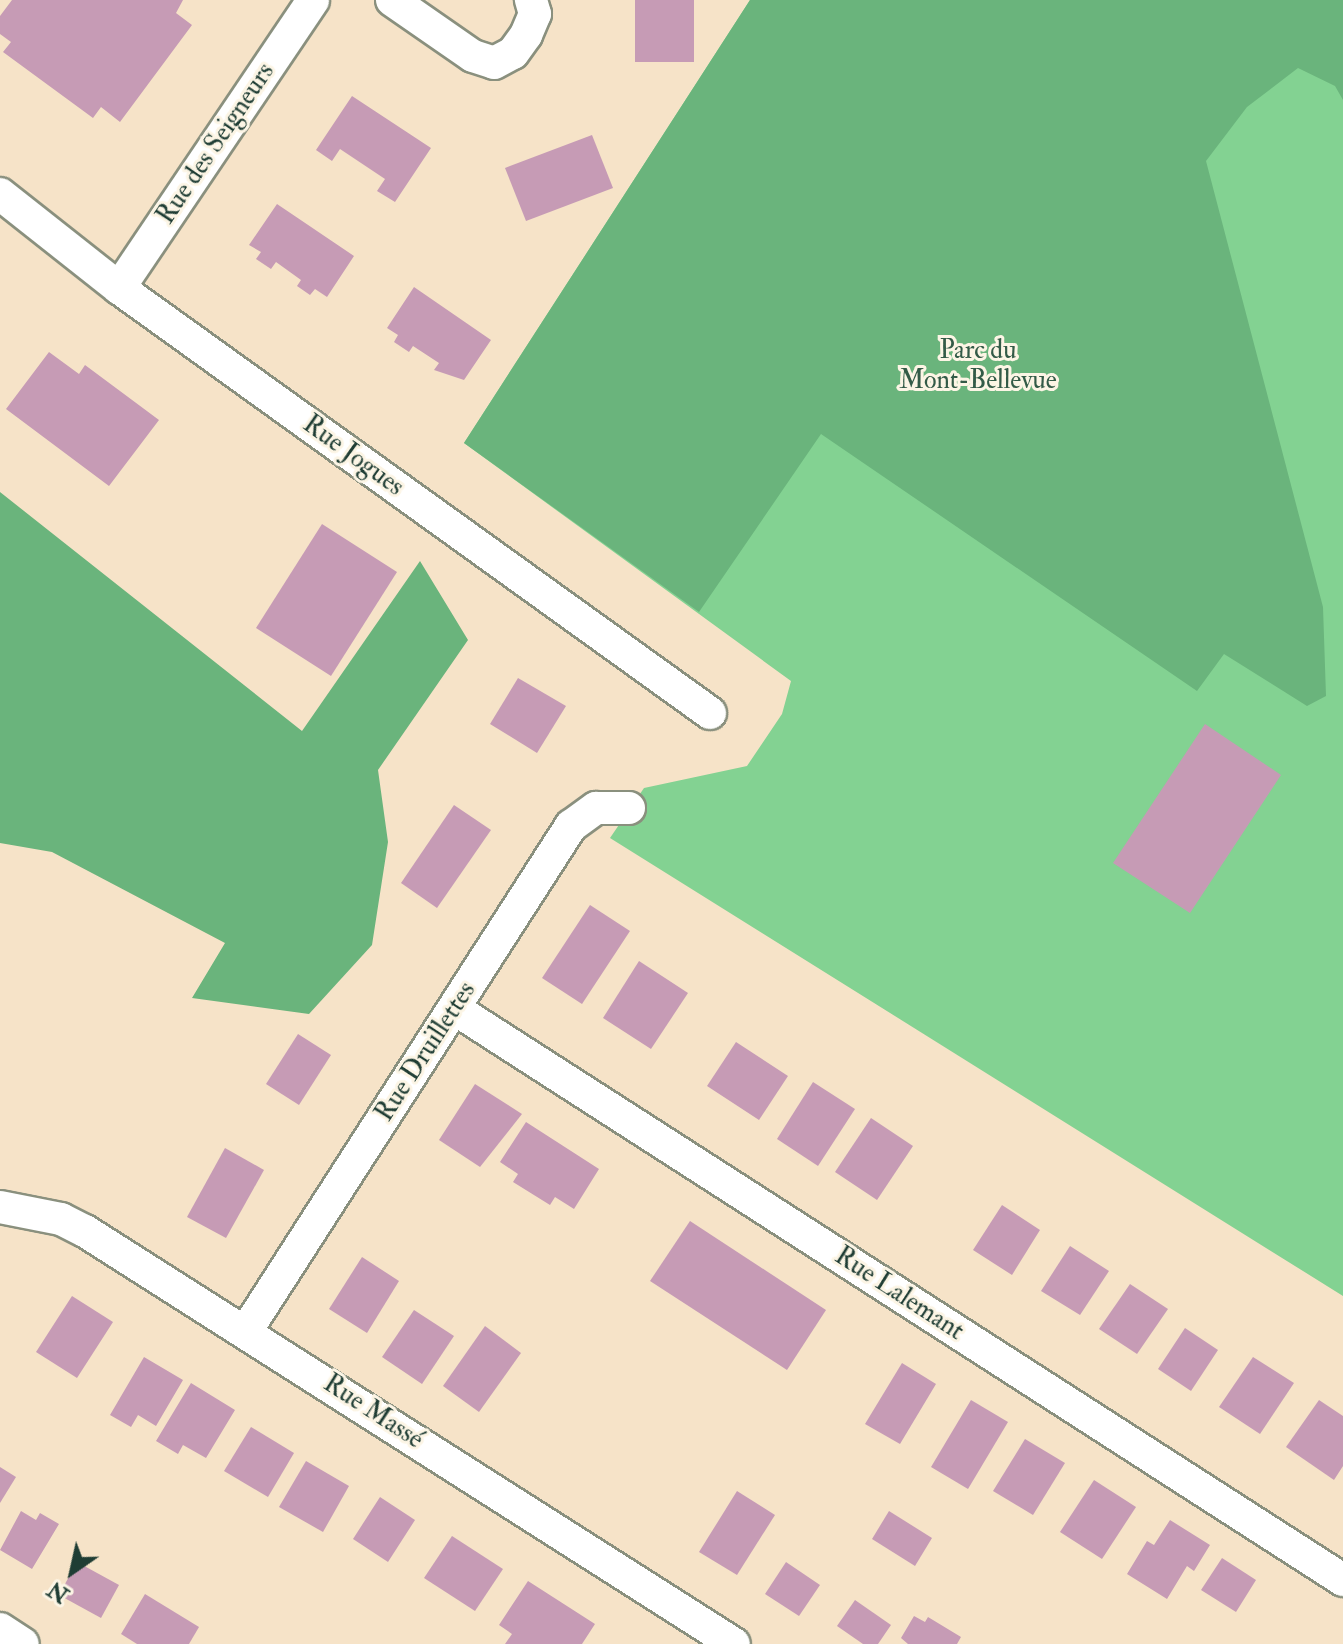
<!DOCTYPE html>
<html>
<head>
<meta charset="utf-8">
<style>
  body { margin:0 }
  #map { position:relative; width:1343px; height:1644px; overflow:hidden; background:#f6e3c8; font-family:"IM FELL Double Pica",serif }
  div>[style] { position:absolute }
  .green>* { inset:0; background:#83d292 }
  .forest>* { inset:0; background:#6ab47c }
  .building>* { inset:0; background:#c69bb5 }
  .roads { filter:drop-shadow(2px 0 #8a907e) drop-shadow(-2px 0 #8a907e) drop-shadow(0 2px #8a907e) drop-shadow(0 -2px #8a907e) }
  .minor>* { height:32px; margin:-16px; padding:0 16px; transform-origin:16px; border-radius:16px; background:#fff }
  span { translate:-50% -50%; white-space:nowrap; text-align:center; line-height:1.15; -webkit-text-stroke:6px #fcf5e5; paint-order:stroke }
  .street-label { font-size:26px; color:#1f3d34 }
  .park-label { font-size:26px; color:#335b47 }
  .north { position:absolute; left:32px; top:1532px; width:80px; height:80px; -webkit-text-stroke:6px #fcf5e5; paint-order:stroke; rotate:214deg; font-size:22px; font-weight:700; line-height:32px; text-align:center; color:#1f3d34 }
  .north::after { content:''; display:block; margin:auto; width:28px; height:36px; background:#1f3d34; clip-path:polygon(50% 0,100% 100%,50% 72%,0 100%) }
</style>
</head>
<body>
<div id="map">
  <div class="green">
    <div style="clip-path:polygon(750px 0,1343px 0,1343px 1296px,610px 838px,644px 788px,747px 766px,782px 714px,791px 681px,464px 443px)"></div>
  </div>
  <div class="forest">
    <div style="clip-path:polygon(750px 0,1343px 0,1343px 100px,1335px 86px,1298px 68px,1247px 107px,1206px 161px,1323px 607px,1326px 696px,1307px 706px,1224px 654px,1197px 691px,821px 434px,699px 612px,464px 443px)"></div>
    <div style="clip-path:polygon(0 492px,302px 731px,420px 561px,468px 640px,378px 770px,388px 842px,372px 945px,309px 1014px,192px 998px,225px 943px,52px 852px,0 843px)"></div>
  </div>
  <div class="building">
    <div style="clip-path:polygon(12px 0,183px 0,176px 13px,192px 25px,120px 122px,101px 107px,93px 118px,3px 52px,11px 42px,0 34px,0 16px)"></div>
    <div style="clip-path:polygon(635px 0,694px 0,694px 62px,635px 62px)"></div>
    <div style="clip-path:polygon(352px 96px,431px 148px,395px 202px,377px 191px,385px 179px,340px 149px,332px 161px,316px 150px)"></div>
    <div style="clip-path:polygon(592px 135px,613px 188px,526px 221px,505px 168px)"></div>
    <div style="clip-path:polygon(277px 204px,354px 256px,327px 297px,315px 289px,310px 295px,297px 286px,301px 280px,276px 262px,271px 269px,256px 259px,261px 252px,249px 245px)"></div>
    <div style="clip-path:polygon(414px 287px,491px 340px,464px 380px,434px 370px,439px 363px,413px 346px,409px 352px,394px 342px,398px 335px,387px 328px)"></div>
    <div style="clip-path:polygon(49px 352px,79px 374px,85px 365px,159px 420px,109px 486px,6px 409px)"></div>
    <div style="clip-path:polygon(322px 524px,397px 572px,331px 676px,256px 628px)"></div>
    <div style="clip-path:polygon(518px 678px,566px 706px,537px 753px,490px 724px)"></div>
    <div style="clip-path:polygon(1205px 724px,1281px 775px,1190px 913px,1113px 863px)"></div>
    <div style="clip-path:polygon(454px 805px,491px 830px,437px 908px,401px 883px)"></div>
    <div style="clip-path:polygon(590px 905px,630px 931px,582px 1004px,542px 978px)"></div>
    <div style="clip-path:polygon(639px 961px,688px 993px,651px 1049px,603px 1018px)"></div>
    <div style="clip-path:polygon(298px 1034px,331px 1055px,299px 1105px,266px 1084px)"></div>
    <div style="clip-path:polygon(736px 1042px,788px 1076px,759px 1120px,707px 1086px)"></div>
    <div style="clip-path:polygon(813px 1082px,855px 1109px,818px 1166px,777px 1139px)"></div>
    <div style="clip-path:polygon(475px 1084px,522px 1114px,480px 1167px,439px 1140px)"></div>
    <div style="clip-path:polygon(871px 1118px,913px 1146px,877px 1200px,835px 1172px)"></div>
    <div style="clip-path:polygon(526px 1122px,599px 1169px,574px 1209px,555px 1197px,550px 1205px,513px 1182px,518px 1174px,500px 1162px)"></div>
    <div style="clip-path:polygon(225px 1148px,264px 1170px,226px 1238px,187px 1217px)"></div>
    <div style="clip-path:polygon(1002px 1205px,1040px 1230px,1012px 1275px,973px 1250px)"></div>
    <div style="clip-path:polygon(690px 1221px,826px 1310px,787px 1370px,650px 1281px)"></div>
    <div style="clip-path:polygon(1070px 1246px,1109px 1271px,1080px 1315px,1041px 1291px)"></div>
    <div style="clip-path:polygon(362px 1257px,399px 1281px,367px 1333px,329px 1309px)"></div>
    <div style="clip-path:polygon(1130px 1284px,1168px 1309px,1137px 1354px,1099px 1329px)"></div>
    <div style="clip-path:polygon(72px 1296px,113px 1322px,77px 1378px,36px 1352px)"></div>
    <div style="clip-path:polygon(414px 1310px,454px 1336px,422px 1384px,382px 1357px)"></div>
    <div style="clip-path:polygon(485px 1326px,521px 1353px,479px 1412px,443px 1386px)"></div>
    <div style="clip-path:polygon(1185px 1328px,1218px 1350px,1191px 1391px,1158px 1369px)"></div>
    <div style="clip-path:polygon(144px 1357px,183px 1380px,156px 1426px,138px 1415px,131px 1427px,110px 1415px)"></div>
    <div style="clip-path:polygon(1253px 1357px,1294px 1383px,1260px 1434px,1219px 1407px)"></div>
    <div style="clip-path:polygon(902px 1363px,936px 1384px,900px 1444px,865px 1424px)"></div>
    <div style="clip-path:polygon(191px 1383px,235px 1410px,206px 1458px,183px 1445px,178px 1454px,156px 1441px)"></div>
    <div style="clip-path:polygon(971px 1400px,1008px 1422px,968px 1489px,931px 1467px)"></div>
    <div style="clip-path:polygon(1319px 1400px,1343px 1416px,1343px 1466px,1334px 1480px,1286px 1447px)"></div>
    <div style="clip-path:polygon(251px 1427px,294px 1453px,268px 1497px,224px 1471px)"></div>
    <div style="clip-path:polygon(1025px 1439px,1065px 1463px,1033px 1515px,993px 1491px)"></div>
    <div style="clip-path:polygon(306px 1461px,349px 1486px,323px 1532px,279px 1507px)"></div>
    <div style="clip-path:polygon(0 1467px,16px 1477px,0 1503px)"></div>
    <div style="clip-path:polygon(1094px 1480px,1136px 1507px,1102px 1559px,1060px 1532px)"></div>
    <div style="clip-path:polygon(737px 1491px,775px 1515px,737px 1575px,699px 1552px)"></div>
    <div style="clip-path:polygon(380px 1497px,415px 1520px,388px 1562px,353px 1539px)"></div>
    <div style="clip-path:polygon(21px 1511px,36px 1520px,40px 1513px,59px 1524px,32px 1569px,0 1550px)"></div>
    <div style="clip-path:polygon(889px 1511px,932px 1538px,915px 1566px,872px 1539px)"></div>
    <div style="clip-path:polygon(1170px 1520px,1210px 1545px,1194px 1571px,1187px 1566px,1167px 1599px,1127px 1574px,1147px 1541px,1154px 1545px)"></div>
    <div style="clip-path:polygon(452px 1536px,503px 1569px,475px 1611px,424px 1578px)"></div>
    <div style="clip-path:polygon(1222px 1558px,1256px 1580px,1236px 1612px,1201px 1590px)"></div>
    <div style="clip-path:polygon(77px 1562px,119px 1585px,101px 1618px,59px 1595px)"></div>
    <div style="clip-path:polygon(786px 1562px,820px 1585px,799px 1616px,765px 1594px)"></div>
    <div style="clip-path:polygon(528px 1581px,595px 1624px,582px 1644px,505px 1644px,512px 1634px,499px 1625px)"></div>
    <div style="clip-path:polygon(145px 1594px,199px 1627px,189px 1644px,137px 1644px,121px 1634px)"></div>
    <div style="clip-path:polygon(855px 1600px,891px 1625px,878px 1644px,863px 1644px,837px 1626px)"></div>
    <div style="clip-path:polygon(914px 1616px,925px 1622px,928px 1617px,961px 1637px,957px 1644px,908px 1644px,901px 1638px)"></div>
  </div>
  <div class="roads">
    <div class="minor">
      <div style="left:392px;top:0;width:98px;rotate:34.7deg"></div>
      <div style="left:473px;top:56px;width:22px;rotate:18deg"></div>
      <div style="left:494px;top:63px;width:21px;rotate:-28deg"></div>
      <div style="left:513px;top:53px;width:22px;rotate:-54deg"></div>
      <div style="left:526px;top:35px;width:23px;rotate:-67deg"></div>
      <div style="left:535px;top:14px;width:15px;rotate:-106deg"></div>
      <div style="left:0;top:194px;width:152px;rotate:38.3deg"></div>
      <div style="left:119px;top:288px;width:728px;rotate:35.72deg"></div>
      <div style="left:119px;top:288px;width:347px;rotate:-56deg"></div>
      <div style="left:455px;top:1009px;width:1056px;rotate:32.74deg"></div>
      <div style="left:0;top:1207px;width:62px;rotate:11.1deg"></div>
      <div style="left:61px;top:1219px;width:27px;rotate:27deg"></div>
      <div style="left:85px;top:1231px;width:769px;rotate:32.47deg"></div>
      <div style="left:246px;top:1331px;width:601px;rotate:-57.24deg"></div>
      <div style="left:571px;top:826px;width:31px;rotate:-36deg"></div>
      <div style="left:596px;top:808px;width:33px"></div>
      <div style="left:0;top:1629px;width:27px;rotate:33deg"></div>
    </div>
  </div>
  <div class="street-label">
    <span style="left:216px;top:144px;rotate:-56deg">Rue des Seigneurs</span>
    <span style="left:353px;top:456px;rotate:36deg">Rue Jogues</span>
    <span style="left:426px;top:1052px;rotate:-57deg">Rue Druillettes</span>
    <span style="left:899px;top:1294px;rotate:33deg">Rue Lalemant</span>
    <span style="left:373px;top:1412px;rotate:33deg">Rue Massé</span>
  </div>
  <div class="park-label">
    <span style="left:978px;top:366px">Parc du<br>Mont-Bellevue</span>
  </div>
  <div class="north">N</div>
</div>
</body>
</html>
